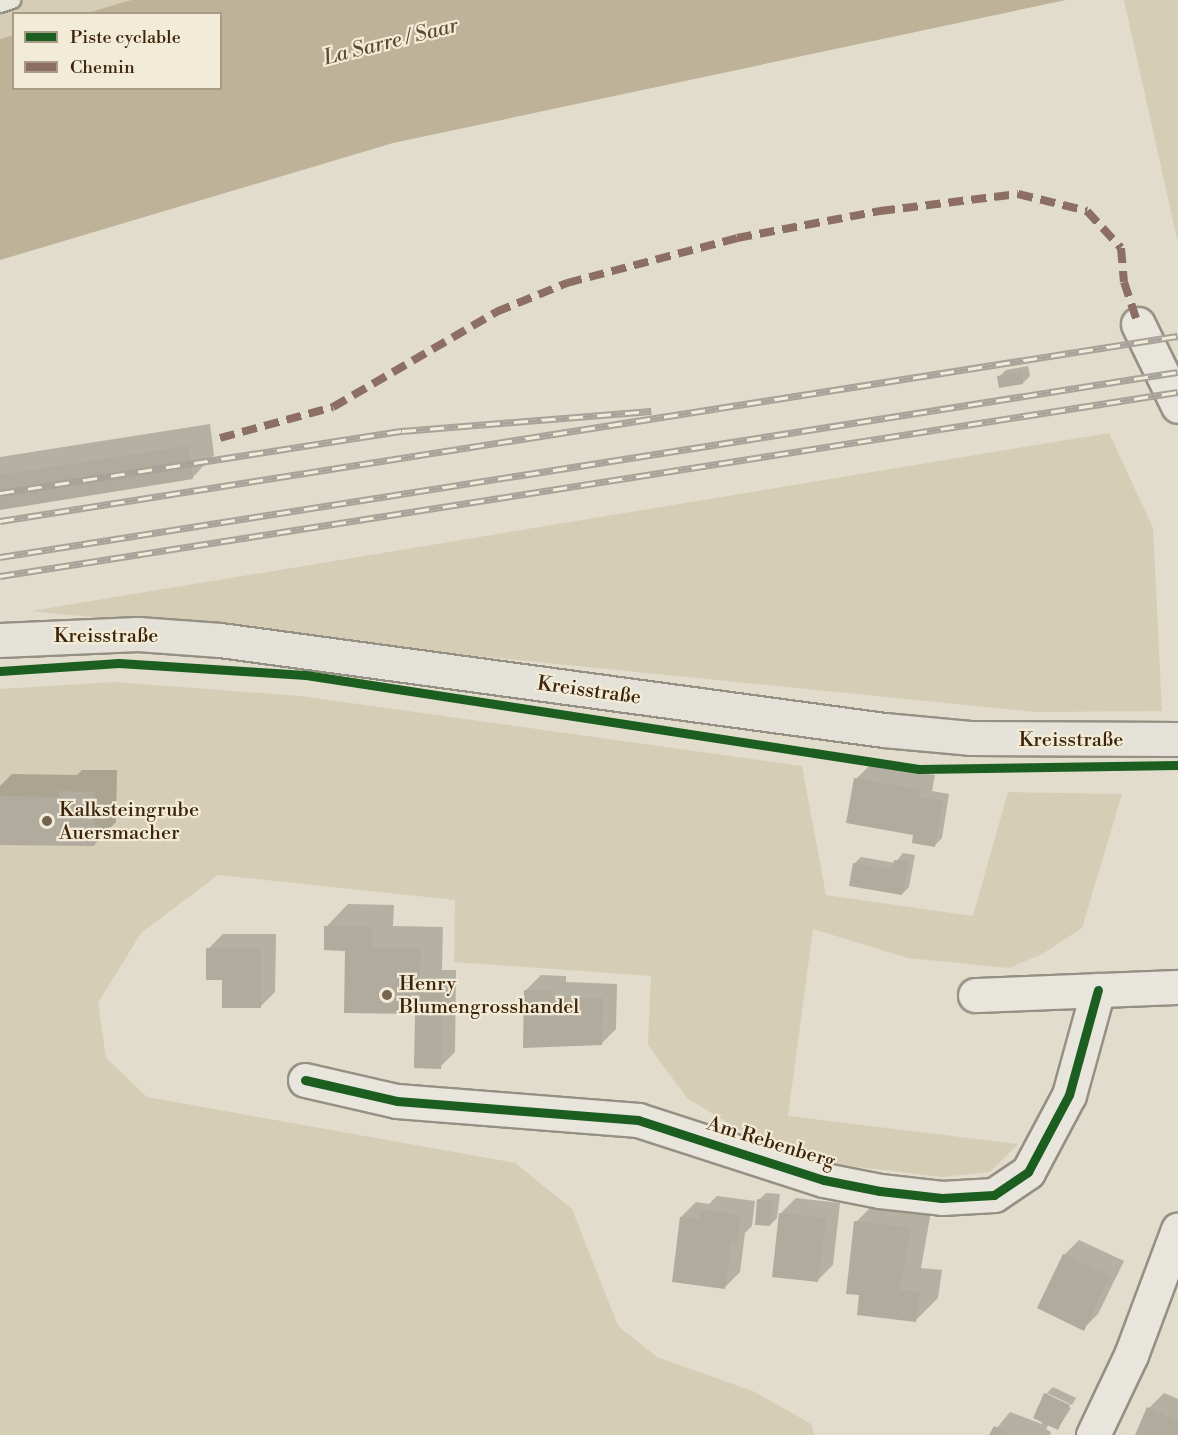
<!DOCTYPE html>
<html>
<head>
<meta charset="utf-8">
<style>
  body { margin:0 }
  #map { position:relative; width:1178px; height:1435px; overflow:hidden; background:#e1dccb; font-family:"Libre Bodoni",serif }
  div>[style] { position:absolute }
  .green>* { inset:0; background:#d5cdb6 }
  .water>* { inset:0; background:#beb299 }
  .shadow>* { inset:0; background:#0003 }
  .building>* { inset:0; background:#b1ab9e }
  .roads { filter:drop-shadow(2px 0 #969084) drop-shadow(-2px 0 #969084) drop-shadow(0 2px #969084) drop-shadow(0 -2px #969084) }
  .lane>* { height:16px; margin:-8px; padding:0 8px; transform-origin:8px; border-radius:8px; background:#e8e5dd }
  .street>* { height:33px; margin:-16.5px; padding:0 16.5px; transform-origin:16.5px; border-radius:16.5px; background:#e8e5dd }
  .primary>* { height:33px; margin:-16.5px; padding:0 16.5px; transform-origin:16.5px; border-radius:16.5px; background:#e4e1d8 }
  .rail>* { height:7px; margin-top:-3.5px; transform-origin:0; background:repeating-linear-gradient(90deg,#f1ebd8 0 14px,#a8a39a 0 28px); box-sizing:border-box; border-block:2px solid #a8a39a }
  .quiet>* { height:8px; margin-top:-4px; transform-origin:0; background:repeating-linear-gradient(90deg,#8d6e63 0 15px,transparent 0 23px) }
  .cycleway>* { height:9px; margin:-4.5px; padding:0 4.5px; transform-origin:4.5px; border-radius:4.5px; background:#1b5e20 }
  .dots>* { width:16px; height:16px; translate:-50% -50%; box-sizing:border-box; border:3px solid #f1ebd8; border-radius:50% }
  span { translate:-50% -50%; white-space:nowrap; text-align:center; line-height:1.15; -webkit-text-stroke:4.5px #f1ebd8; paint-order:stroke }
  .street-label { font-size:20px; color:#3e240b }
  .poi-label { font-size:20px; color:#3e240b }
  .left { translate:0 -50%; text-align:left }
  .water-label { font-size:21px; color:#60492f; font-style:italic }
  .legend { position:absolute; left:12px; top:12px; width:210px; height:78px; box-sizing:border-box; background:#f1ebd8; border:2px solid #a99b86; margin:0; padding:8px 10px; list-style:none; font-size:18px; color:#3e240b }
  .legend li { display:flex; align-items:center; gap:12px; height:30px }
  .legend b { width:30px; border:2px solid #a99b86 }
</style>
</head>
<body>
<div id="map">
  <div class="green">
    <div style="clip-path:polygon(0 0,131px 0,87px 13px,14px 14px,13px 35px,0 39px)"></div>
    <div style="clip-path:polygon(1124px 0,1178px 0,1178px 243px)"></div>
    <div style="clip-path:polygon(1109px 433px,1153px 528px,1162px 711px,1035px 712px,31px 611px)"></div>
    <div style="clip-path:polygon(115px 682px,300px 696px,802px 766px,826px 895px,973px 916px,1008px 792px,1122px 794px,1082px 928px,1042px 954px,1009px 968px,908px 958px,813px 929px,788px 1116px,1018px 1144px,990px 1172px,942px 1177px,824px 1163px,738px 1129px,687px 1098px,648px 1045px,651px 976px,454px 962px,455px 900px,218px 875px,141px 933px,98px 1003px,106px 1058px,147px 1097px,515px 1163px,572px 1209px,618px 1326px,657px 1357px,755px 1392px,811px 1424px,815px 1435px,0 1435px,0 689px)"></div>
  </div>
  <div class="water">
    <div style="clip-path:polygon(131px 0,1066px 0,393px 143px,0 260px,0 39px,13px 35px,14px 88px,220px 88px,220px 14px,87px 13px)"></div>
  </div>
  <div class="shadow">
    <div style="clip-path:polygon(1028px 366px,1030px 376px,1023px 383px,999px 377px,1006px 370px)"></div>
    <div style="clip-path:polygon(210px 424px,214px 455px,192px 478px,0 508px,0 457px)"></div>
    <div style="clip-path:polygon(871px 764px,935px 775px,932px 791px,949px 794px,942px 838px,934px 846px,856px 779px)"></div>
    <div style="clip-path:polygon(82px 770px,117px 770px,116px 822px,94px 845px,0 843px,0 786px,12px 774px,77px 775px)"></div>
    <div style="clip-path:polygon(903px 853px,915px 855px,909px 887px,902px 894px,854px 864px,861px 857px,895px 863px)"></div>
    <div style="clip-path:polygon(348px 904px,394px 905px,393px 926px,443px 927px,442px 970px,456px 970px,455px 1052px,440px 1067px,416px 1012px,326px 927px)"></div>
    <div style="clip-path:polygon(223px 934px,276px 934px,275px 992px,260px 1007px,223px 979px,208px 949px)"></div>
    <div style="clip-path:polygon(541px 975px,566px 976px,566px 982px,617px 984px,616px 1029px,601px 1044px,526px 990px)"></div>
    <div style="clip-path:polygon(766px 1193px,780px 1194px,777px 1218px,770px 1225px,759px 1200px)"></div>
    <div style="clip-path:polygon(717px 1196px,755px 1201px,752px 1226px,745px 1233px,740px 1272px,725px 1287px,681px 1217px,696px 1202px,709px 1204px)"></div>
    <div style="clip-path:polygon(796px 1198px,840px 1203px,833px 1265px,818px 1280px,781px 1213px)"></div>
    <div style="clip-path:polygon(878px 1200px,932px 1206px,921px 1268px,942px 1270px,938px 1298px,916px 1320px,861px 1294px,856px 1222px)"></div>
    <div style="clip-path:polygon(1079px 1240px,1124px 1261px,1098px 1314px,1083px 1329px,1064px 1255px)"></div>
    <div style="clip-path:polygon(1053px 1387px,1076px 1398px,1072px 1405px,1047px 1393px)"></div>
    <div style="clip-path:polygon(1046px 1393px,1071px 1408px,1058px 1428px,1049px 1424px,1046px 1429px,1051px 1432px,1050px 1435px,991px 1435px,1010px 1412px,1042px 1424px)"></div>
    <div style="clip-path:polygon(1164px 1393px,1178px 1399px,1178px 1435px,1136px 1435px,1149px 1408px)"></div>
  </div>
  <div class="building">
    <div style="clip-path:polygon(1022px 372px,1023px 384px,999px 388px,997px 376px)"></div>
    <div style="clip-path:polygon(188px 446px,193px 479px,0 510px,0 475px)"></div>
    <div style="clip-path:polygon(854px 778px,921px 790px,920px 797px,943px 801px,935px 847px,912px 843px,913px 835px,846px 823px)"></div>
    <div style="clip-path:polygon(59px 791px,95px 792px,94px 846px,0 845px,0 796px,59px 797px)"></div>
    <div style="clip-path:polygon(894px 860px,909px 862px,902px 895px,849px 886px,853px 863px,892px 870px)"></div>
    <div style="clip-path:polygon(324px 926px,372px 927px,372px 947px,421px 949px,420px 984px,442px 984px,441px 1069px,414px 1068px,415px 1014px,344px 1013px,345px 951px,324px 950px)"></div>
    <div style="clip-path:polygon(206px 948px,261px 949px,261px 1008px,222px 1008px,222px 980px,206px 980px)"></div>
    <div style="clip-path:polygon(524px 990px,551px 990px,551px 997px,603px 998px,602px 1045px,523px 1048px)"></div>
    <div style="clip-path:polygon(757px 1199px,773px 1201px,770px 1226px,755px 1225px)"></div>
    <div style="clip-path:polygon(700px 1210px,740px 1215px,738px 1242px,731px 1241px,725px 1289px,672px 1282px,680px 1217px,699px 1219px)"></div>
    <div style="clip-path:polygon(779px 1213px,826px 1218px,818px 1282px,772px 1277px)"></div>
    <div style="clip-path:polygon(854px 1221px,911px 1228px,899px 1290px,920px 1292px,916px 1322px,857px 1315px,859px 1295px,846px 1294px)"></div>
    <div style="clip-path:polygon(1063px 1254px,1110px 1276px,1084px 1331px,1037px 1308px)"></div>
    <div style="clip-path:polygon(1044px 1393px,1070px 1405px,1058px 1430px,1033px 1418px)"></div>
    <div style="clip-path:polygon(1147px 1407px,1178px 1421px,1178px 1435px,1135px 1435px)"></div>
    <div style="clip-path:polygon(994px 1426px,1012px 1435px,989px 1435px)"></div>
  </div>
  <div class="roads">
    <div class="lane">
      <div style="left:0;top:4px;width:13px;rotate:-18deg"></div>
    </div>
    <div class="street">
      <div style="left:1138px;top:324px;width:91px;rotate:64deg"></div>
      <div style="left:975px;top:995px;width:203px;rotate:-2.3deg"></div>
      <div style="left:305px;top:1080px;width:94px;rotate:12.9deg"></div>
      <div style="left:397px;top:1101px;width:242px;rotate:4.5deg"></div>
      <div style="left:638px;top:1120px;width:195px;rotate:17.9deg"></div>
      <div style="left:824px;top:1180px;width:57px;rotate:11.1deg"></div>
      <div style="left:880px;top:1191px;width:62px;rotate:6.4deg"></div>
      <div style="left:942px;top:1198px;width:52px;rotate:-3.3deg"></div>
      <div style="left:994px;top:1195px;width:41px;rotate:-34.1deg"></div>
      <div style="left:1028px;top:1172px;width:87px;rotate:-62deg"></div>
      <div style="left:1069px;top:1095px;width:109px;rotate:-74.6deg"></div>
      <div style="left:1093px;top:1435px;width:89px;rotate:-64.6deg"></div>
      <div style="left:1131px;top:1355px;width:134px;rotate:-69.5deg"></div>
    </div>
    <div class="primary">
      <div style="left:0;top:640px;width:138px;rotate:-2.5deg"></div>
      <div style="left:138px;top:634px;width:82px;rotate:4.2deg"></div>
      <div style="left:220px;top:640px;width:670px;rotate:7.72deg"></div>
      <div style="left:884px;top:730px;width:86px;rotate:5.3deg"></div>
      <div style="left:970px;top:738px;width:208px;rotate:0.3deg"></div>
    </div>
  </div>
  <div class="rail">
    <div style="left:0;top:493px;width:407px;rotate:-8.8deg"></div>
    <div style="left:402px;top:431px;width:250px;rotate:-4.6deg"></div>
    <div style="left:0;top:521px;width:1192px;rotate:-8.93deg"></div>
    <div style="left:0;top:557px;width:1192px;rotate:-8.93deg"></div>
    <div style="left:0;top:576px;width:1192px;rotate:-8.88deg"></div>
  </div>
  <div class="quiet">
    <div style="left:220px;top:438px;width:117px;rotate:-15.3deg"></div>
    <div style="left:333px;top:407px;width:189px;rotate:-30.2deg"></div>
    <div style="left:496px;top:312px;width:77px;rotate:-22.2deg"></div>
    <div style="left:567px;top:283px;width:176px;rotate:-14.8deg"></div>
    <div style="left:737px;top:238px;width:146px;rotate:-10.7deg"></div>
    <div style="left:880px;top:211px;width:139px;rotate:-7deg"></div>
    <div style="left:1018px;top:194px;width:71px;rotate:13.8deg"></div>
    <div style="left:1087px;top:211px;width:50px;rotate:47.4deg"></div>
    <div style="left:1121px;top:248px;width:34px;rotate:85deg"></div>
    <div style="left:1124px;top:282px;width:44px;rotate:71.6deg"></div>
  </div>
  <div class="cycleway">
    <div style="left:0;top:671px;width:119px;rotate:-3.8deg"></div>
    <div style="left:119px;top:663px;width:187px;rotate:3.7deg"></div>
    <div style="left:306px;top:675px;width:620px;rotate:8.72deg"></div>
    <div style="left:919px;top:769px;width:259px;rotate:-0.9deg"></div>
    <div style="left:305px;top:1080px;width:94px;rotate:12.9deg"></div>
    <div style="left:397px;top:1101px;width:242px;rotate:4.5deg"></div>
    <div style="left:638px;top:1120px;width:195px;rotate:17.9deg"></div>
    <div style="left:824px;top:1180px;width:57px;rotate:11.1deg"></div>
    <div style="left:880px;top:1191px;width:62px;rotate:6.4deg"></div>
    <div style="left:942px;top:1198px;width:52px;rotate:-3.3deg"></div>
    <div style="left:994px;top:1195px;width:41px;rotate:-34.1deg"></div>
    <div style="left:1028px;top:1172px;width:87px;rotate:-62deg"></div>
    <div style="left:1069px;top:1095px;width:109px;rotate:-74.6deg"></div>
  </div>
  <div class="dots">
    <div style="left:47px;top:821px;background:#77644e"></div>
    <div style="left:387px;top:995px;background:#77644e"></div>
  </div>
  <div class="street-label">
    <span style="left:106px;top:636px">Kreisstraße</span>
    <span style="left:589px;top:691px;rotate:8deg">Kreisstraße</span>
    <span style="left:1071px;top:740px">Kreisstraße</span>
    <span style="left:771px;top:1143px;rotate:17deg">Am Rebenberg</span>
  </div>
  <div class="poi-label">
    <span class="left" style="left:59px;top:822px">Kalksteingrube<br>Auersmacher</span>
    <span class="left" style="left:399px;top:996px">Henry<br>Blumengrosshandel</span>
  </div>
  <div class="water-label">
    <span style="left:391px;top:42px;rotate:-14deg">La Sarre / Saar</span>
  </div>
  <ul class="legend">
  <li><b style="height:8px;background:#1b5e20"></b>Piste cyclable</li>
  <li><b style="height:8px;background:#8d6e63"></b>Chemin</li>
  </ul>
</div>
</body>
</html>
